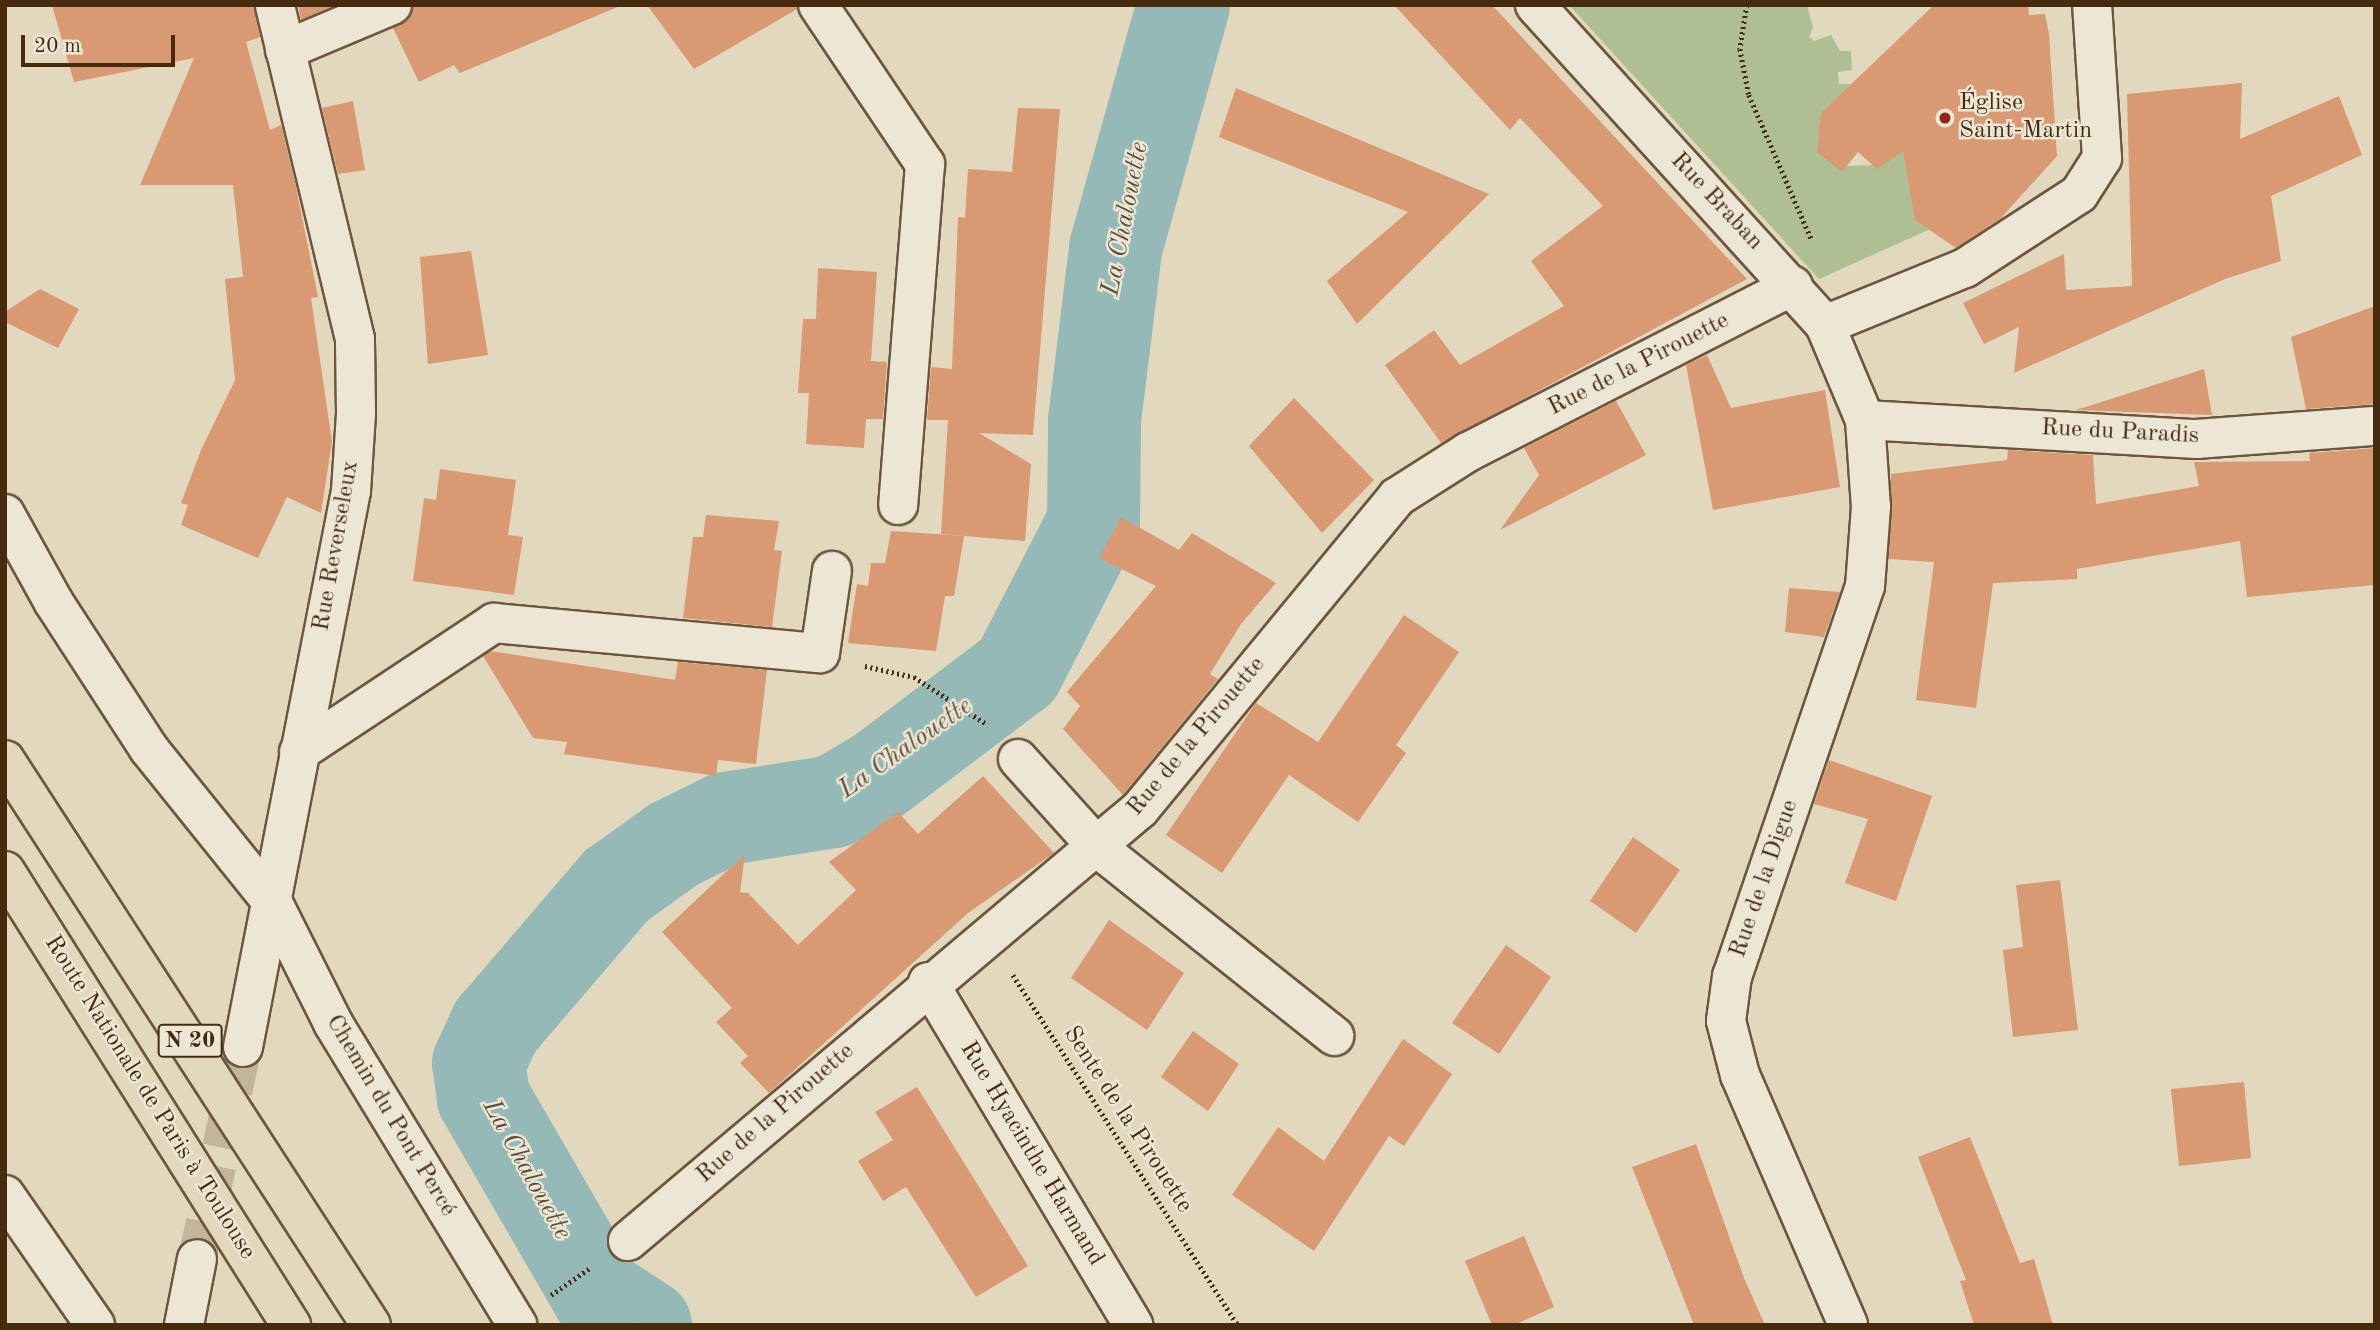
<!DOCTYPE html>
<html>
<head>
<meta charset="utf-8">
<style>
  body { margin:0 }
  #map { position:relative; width:2380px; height:1330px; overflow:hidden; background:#e2d8be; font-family:"Old Standard TT",serif }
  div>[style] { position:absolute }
  .green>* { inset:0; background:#afbf94 }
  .river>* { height:93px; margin:-46.5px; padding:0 46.5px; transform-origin:46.5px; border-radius:46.5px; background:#95b9b7 }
  .building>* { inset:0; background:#d89973 }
  .minor-tunnel>* { height:38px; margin-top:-19px; transform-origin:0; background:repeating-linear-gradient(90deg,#c3b59b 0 38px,transparent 0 57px) }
  .path>* { height:4.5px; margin-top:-2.25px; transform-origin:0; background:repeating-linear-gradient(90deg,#462b0f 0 2px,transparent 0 5.5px) }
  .roads { filter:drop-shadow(2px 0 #6d563b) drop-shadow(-2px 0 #6d563b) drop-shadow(0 2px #6d563b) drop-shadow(0 -2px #6d563b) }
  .minor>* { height:38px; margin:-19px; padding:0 19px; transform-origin:19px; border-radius:19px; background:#ece6d5 }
  .major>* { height:38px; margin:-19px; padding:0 19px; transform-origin:19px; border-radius:19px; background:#e2d8be }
  .dots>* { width:19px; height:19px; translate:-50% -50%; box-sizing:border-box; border:4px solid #ece6d5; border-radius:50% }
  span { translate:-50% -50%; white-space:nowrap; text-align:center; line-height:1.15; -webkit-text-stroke:5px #ece6d5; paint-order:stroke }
  .shield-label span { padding:2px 5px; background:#ece6d5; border:2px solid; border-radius:5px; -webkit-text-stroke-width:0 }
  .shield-label { font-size:23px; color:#462b0f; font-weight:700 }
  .poi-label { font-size:24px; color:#462b0f }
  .left { translate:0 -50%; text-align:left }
  .street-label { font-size:24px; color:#462b0f }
  .water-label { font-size:26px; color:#5a4e39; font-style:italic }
  .frame { position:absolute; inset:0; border:7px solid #462b0f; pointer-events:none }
  .scale { position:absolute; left:21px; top:35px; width:154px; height:32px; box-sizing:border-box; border:4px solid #462b0f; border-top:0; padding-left:9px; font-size:21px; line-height:24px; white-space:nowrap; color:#462b0f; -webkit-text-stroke:5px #ece6d5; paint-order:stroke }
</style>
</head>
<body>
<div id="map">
  <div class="green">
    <div style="clip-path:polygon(1569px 5px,1807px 5px,1813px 28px,1809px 37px,1814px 41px,1831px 35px,1840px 51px,1851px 51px,1852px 70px,1838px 72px,1839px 84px,1852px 84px,1847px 166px,1873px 165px,1891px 147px,1915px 154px,1913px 211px,1935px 227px,1819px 279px)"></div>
  </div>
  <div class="river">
    <div style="left:645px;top:1325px;width:57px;rotate:-147.1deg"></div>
    <div style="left:597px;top:1294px;width:228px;rotate:-120.1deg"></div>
    <div style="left:483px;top:1097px;width:34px;rotate:-98deg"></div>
    <div style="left:478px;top:1063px;width:41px;rotate:-65.3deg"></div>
    <div style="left:495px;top:1026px;width:186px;rotate:-49.4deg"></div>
    <div style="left:616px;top:885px;width:70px;rotate:-35.7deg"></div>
    <div style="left:673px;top:844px;width:59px;rotate:-26.1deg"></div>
    <div style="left:726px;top:818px;width:108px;rotate:-9deg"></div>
    <div style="left:833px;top:801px;width:52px;rotate:-30deg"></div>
    <div style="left:878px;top:775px;width:174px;rotate:-37.1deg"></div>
    <div style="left:1017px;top:670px;width:166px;rotate:-62.8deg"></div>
    <div style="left:1093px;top:522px;width:102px;rotate:-89.4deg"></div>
    <div style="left:1094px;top:420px;width:173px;rotate:-83deg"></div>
    <div style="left:1115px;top:248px;width:252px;rotate:-74.4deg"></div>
  </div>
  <div class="building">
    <div style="clip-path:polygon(52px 5px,254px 5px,260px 37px,246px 42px,270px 130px,281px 125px,295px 182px,318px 297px,311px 298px,332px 442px,321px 513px,287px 497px,258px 558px,181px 525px,188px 505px,181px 503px,201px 450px,235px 380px,225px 279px,243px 277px,233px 185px,140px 185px,194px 58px,74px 82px)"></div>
    <div style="clip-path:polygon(298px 5px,333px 5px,333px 6px,301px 20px)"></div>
    <div style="clip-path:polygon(413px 5px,620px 5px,620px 6px,460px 73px,454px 65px,419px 82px,393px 28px,409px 19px)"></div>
    <div style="clip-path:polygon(647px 5px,796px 5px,797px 9px,694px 69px)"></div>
    <div style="clip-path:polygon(1394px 5px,1492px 5px,1747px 279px,1441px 443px,1385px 365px,1434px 330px,1460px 365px,1564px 306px,1531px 261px,1603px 206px,1520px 118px,1510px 130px)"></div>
    <div style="clip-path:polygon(1934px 5px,2028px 5px,2029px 15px,2045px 14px,2049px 34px,2057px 156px,2000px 219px,1956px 248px,1915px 220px,1903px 151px,1877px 169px,1858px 152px,1842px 172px,1817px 152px,1821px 113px)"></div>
    <div style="clip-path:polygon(2242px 83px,2240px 139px,2339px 96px,2362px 155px,2271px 196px,2281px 261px,2225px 279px,2014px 373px,2019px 327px,1984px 344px,1963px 303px,2064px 254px,2066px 290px,2132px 286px,2127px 94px)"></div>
    <div style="clip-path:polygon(1236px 88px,1489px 194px,1357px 324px,1327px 281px,1408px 212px,1219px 137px)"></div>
    <div style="clip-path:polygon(353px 101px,365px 170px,338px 174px,322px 108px)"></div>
    <div style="clip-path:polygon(1018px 108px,1060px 109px,1033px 435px,979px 433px,1031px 464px,1025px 541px,941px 534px,948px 420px,927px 420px,931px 367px,952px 369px,958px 217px,965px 218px,968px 169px,1012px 172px)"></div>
    <div style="clip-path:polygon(471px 251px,488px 355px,428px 364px,420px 257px)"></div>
    <div style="clip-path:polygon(818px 268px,877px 272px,871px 361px,887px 362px,883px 419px,866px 419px,864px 448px,806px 444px,809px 393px,798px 393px,803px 319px,816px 319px)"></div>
    <div style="clip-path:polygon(40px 289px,79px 309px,58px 348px,5px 322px,5px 312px)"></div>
    <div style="clip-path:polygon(2375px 306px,2375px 404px,2306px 409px,2291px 337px)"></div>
    <div style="clip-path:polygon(1707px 355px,1731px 408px,1825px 390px,1840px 487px,1713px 510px,1686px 365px)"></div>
    <div style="clip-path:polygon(2204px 369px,2212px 415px,2075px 410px,2089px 406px)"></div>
    <div style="clip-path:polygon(1294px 398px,1374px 480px,1322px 533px,1249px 446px)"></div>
    <div style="clip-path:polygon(1616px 401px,1646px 455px,1500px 530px,1539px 475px,1524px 448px)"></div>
    <div style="clip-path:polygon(2375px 448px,2375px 585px,2247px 597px,2240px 541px,2077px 569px,2077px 579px,1993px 583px,1976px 708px,1916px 700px,1934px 562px,1889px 559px,1891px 474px,2007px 460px,2008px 450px,2093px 455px,2096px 504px,2199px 486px,2194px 462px,2310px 461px,2309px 453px)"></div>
    <div style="clip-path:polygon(440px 469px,516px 480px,508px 535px,523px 537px,514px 595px,413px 581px,424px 498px,436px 500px)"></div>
    <div style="clip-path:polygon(706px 515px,779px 521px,774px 550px,782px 551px,772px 627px,683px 618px,693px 537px,703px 537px)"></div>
    <div style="clip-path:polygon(1121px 517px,1179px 550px,1192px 533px,1276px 583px,1241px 624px,1210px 674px,1218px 679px,1123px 795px,1063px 729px,1080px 706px,1067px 692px,1156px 586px,1099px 558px)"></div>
    <div style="clip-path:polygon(891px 531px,964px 536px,954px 596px,945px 596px,936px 651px,848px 643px,857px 584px,868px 586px,871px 563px,885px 563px)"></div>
    <div style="clip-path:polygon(1789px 588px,1840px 592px,1824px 637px,1785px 632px)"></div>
    <div style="clip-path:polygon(1404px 615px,1459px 652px,1396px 745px,1406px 753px,1358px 822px,1289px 775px,1222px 873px,1166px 835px,1256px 703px,1318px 742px)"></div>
    <div style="clip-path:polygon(491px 651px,675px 680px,678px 662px,767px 670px,756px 764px,718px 760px,716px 776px,564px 754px,567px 742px,533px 738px,483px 656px)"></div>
    <div style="clip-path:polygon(1829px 760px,1932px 796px,1896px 901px,1845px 883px,1868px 819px,1814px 804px)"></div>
    <div style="clip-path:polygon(983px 776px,1054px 853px,968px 913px,769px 1093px,740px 1063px,748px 1056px,716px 1022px,732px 1008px,662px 932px,745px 854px,740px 892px,748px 893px,798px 945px,856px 890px,829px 862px,898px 812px,918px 834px)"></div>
    <div style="clip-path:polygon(1633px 837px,1680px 870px,1636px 933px,1590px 901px)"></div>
    <div style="clip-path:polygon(2060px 880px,2078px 1030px,2013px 1037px,2003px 950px,2023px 947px,2016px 885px)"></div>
    <div style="clip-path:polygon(1109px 920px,1184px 973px,1147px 1030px,1071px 978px)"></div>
    <div style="clip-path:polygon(1506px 945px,1551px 977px,1499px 1054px,1452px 1023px)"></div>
    <div style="clip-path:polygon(1193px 1031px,1239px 1064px,1208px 1111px,1161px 1077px)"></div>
    <div style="clip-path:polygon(1403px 1039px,1452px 1074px,1404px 1146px,1389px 1136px,1314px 1251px,1232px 1195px,1278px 1127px,1324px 1161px)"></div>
    <div style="clip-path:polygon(2244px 1082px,2251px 1158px,2179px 1166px,2171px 1089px)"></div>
    <div style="clip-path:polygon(917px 1087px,1028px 1266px,976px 1297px,906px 1187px,883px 1201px,858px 1161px,893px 1140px,875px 1112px)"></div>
    <div style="clip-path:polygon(1970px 1137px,2020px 1263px,2034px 1259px,2053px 1325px,1974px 1325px,1960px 1281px,1966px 1280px,1918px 1157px)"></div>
    <div style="clip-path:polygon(1696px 1144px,1744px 1278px,1765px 1325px,1694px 1325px,1632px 1167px)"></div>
    <div style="clip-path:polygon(1524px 1236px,1554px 1307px,1514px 1325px,1492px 1325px,1465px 1261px)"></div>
  </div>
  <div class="minor-tunnel">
    <div style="left:197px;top:1259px;width:217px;rotate:-77.8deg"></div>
  </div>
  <div class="path">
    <div style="left:1747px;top:5px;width:45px;rotate:99deg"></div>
    <div style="left:1740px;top:49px;width:47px;rotate:78.9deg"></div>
    <div style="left:1749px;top:95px;width:156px;rotate:66.6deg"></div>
    <div style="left:865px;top:666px;width:50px;rotate:12.7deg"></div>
    <div style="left:914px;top:677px;width:88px;rotate:33deg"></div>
    <div style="left:1013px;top:975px;width:416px;rotate:57.3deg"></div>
    <div style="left:551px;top:1295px;width:47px;rotate:-34.7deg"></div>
  </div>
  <div class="roads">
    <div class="minor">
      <div style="left:818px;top:5px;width:192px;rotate:56.1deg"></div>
      <div style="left:925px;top:164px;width:342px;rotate:94.5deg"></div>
      <div style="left:1535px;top:5px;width:432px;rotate:47.8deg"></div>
      <div style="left:1825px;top:325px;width:103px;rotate:67.2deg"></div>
      <div style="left:1865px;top:420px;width:87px;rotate:86.1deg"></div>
      <div style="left:1871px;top:507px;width:79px;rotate:94.3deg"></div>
      <div style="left:1865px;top:586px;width:412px;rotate:108.8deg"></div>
      <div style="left:1732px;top:976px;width:45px;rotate:97.6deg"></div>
      <div style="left:1726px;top:1021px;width:56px;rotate:75.5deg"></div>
      <div style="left:1740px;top:1075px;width:272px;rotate:66.6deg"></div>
      <div style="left:285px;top:50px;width:116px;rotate:-22.8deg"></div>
      <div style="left:1825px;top:325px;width:151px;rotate:-22.2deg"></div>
      <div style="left:1965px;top:268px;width:136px;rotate:-33deg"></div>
      <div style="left:2079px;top:194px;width:43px;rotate:-57.4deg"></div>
      <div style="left:2102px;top:158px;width:153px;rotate:-93.7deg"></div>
      <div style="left:1865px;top:420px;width:332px;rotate:3.3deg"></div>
      <div style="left:2196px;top:439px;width:179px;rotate:-4.2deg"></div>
      <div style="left:5px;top:514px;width:99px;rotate:61.1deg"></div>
      <div style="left:53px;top:601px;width:176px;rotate:57deg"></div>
      <div style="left:149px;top:749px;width:198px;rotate:51.2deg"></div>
      <div style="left:273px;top:903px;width:134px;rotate:63.4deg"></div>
      <div style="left:333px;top:1023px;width:354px;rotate:58.6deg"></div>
      <div style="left:299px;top:752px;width:234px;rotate:-33.5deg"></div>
      <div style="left:494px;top:623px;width:327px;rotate:5.3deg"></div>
      <div style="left:820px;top:653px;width:83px;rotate:-81.7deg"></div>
      <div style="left:1018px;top:759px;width:120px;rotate:48deg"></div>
      <div style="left:1098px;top:848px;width:302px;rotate:38.5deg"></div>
      <div style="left:928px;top:982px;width:400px;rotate:59.1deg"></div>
      <div style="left:243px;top:1047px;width:566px;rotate:-79.01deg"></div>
      <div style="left:351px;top:491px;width:78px;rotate:-86.3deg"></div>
      <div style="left:356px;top:413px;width:74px;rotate:-90.8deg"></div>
      <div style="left:355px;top:339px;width:343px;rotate:-103.5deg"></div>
      <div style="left:5px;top:1195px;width:158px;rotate:55.3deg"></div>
      <div style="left:628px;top:1241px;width:670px;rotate:-40.16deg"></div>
      <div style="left:1140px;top:809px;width:404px;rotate:-50.5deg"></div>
      <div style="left:1397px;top:497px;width:84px;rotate:-32.4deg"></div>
      <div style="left:1468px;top:452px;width:365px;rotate:-27.1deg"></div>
      <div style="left:184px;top:1325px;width:67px;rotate:-78.9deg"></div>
    </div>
    <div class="major">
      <div style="left:5px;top:760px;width:673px;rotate:57.07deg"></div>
      <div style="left:5px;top:871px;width:537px;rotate:57.79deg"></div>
    </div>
  </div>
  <div class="dots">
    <div style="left:1945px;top:118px;background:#8f2418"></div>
  </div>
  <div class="shield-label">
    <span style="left:190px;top:1041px">N 20</span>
  </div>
  <div class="poi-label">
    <span class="left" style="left:1959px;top:118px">Église<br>Saint-Martin</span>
  </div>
  <div class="street-label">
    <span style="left:1716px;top:202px;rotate:47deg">Rue Braban</span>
    <span style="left:1639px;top:365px;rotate:-27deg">Rue de la Pirouette</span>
    <span style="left:2120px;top:433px;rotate:3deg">Rue du Paradis</span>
    <span style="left:337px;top:546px;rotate:-80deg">Rue Reverseleux</span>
    <span style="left:1197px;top:737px;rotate:-50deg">Rue de la Pirouette</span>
    <span style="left:1765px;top:879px;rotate:-71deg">Rue de la Digue</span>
    <span style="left:149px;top:1098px;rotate:58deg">Route Nationale de Paris à Toulouse</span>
    <span style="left:776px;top:1114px;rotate:-41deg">Rue de la Pirouette</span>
    <span style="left:390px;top:1116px;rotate:59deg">Chemin du Pont Percé</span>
    <span style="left:1127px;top:1120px;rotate:57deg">Sente de la Pirouette</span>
    <span style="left:1031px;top:1154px;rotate:59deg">Rue Hyacinthe Harmand</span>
  </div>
  <div class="water-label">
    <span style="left:1126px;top:219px;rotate:-79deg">La Chalouette</span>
    <span style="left:906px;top:749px;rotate:-35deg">La Chalouette</span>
    <span style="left:526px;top:1170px;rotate:61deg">La Chalouette</span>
  </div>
  <div class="frame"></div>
  <div class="scale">20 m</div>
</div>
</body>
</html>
